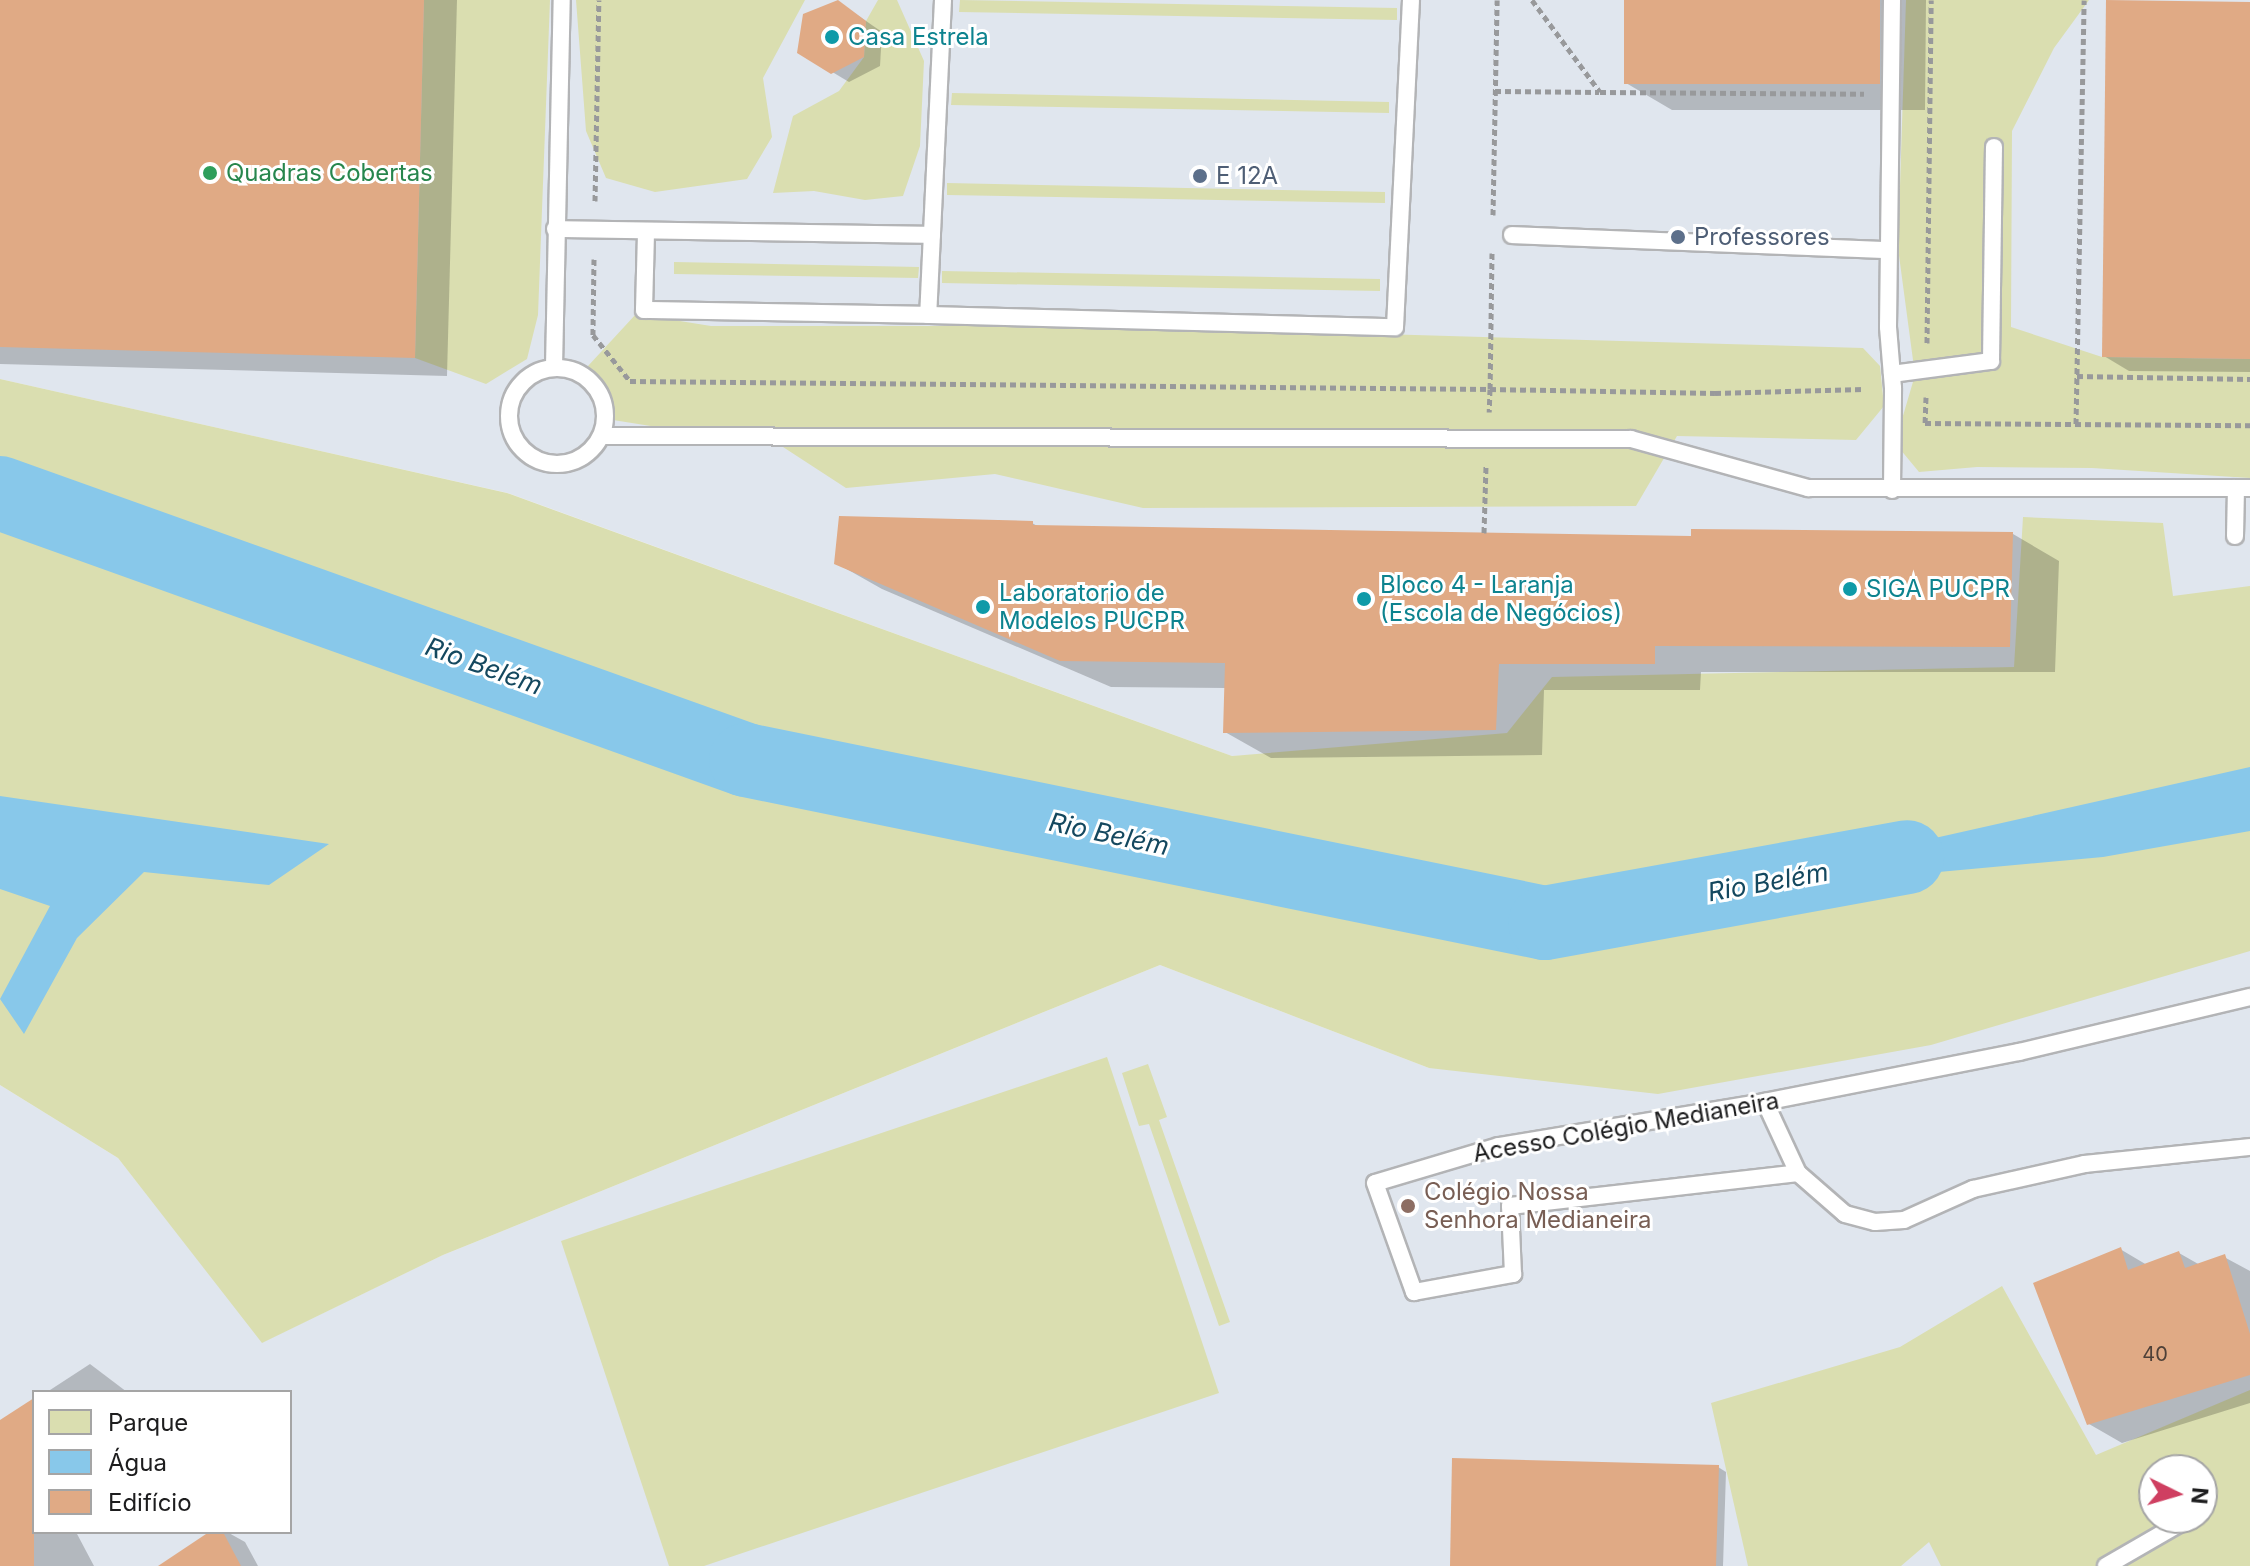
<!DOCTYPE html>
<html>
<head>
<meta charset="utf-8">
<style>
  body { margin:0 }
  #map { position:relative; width:2250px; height:1566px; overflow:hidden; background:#eff1f3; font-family:Inter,sans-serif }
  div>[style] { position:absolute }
  .built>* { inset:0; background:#e0e6ee }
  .green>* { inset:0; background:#dadeb0 }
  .water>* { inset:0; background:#88c8ea }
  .shadow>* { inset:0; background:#0003 }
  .river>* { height:74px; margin:-37px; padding:0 37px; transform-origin:37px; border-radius:37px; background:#88c8ea }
  .building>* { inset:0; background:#e0aa85 }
  .path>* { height:5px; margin-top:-2.5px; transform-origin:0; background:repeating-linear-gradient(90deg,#98999b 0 6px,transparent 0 10px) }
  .roads { filter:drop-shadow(2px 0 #b3b4b6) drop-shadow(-2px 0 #b3b4b6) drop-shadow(0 2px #b3b4b6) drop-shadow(0 -2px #b3b4b6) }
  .service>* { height:16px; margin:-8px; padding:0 8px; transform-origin:8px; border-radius:8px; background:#fff }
  .service>.ring { margin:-8px; padding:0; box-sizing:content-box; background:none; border:16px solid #fff; border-radius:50% }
  .dots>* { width:22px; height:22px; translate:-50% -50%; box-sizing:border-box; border:4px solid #fff; border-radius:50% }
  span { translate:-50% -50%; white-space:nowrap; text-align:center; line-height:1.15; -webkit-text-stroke:6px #fff; paint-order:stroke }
  .number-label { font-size:20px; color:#4e4038 }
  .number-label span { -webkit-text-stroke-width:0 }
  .culture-label { font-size:24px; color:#0d838f }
  .left { translate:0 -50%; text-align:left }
  .leisure-label { font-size:24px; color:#27864d }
  .service-label { font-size:24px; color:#4e5e75 }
  .street-label { font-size:24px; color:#1d1d1e }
  .education-label { font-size:24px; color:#785e54 }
  .water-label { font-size:26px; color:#14485f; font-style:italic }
  .legend { position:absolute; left:32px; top:1390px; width:260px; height:144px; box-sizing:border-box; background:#fff; border:2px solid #a5a5a5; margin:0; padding:10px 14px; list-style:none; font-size:24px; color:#1d1d1e }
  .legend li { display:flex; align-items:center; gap:16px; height:40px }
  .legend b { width:40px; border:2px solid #a5a5a5 }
  .north { position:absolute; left:2138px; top:1454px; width:80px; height:80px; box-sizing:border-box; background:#fff; border:2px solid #a5a5a5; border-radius:50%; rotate:95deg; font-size:22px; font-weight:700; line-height:32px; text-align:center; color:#1d1d1e }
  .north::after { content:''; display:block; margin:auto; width:28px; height:36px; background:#cf3f61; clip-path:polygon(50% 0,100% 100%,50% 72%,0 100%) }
</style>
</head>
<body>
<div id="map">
  <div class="built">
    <div style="clip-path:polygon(0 0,2250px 0,2250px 710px,1232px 756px,508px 493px,0 379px)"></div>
    <div style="clip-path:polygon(evenodd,2250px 898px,2250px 1566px,0 1566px,0 1085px,118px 1158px,263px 1342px,443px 1255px,1160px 965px,1429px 1068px,2250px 898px,34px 1392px,290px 1392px,290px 1532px,34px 1532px,34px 1392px,2250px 898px,2154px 1470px,2202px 1470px,2202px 1518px,2154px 1518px,2154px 1470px)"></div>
  </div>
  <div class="green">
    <div style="clip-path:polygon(424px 0,550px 0,538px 315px,527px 359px,486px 384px,415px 358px)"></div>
    <div style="clip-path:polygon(576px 0,805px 0,763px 78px,772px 137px,747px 179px,655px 192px,606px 178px,586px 131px)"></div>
    <div style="clip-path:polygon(878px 0,897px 0,924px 61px,920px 146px,903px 196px,865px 200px,814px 191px,773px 193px,793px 116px,839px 91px,864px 57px,866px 21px)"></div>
    <div style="clip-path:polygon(960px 0,1397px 8px,1397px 20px,959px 12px)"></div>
    <div style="clip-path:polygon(1906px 0,2089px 0,2054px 48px,2012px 131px,2011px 327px,2102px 357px,2250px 359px,2250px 478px,2092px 468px,1977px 467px,1919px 472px,1895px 443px,1915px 375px,1898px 248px)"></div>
    <div style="clip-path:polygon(952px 93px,1389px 102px,1389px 113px,951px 105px)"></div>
    <div style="clip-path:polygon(947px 183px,1385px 192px,1385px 203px,947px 195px)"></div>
    <div style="clip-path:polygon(674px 262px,919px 267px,918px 278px,674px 274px)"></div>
    <div style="clip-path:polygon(942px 271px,1380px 279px,1380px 291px,942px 283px)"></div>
    <div style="clip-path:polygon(636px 314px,711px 326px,1107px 326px,1863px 348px,1880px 366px,1884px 406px,1856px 440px,1677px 436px,1636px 506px,1143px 508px,995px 474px,846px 488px,783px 447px,613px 420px,588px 366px)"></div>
    <div style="clip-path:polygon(0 379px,507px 493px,1232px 756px,1507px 733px,1552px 677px,2014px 667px,2023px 517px,2163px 523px,2173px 596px,2250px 586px,2250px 951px,1931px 1045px,1658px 1094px,1429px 1068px,1160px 965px,443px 1255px,262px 1343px,118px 1158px,0 1085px)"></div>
    <div style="clip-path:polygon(1107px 1057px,1219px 1393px,704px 1566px,669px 1566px,561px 1241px)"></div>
    <div style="clip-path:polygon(1148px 1064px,1167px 1117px,1159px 1120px,1230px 1322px,1219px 1326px,1149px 1124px,1139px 1126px,1122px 1073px)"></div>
    <div style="clip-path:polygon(evenodd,2002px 1286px,2096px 1455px,2250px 1390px,2250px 1566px,1941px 1566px,1929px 1542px,1901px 1566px,1748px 1566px,1711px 1403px,1900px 1347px,2002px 1286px,2154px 1470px,2202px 1470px,2202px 1518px,2154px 1518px,2154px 1470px)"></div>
  </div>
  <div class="water">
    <div style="clip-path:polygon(2250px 767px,2250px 831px,2103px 857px,1906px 875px,1775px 874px)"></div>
    <div style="clip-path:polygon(0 796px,329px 844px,269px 885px,144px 872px,77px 938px,24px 1034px,0 999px,50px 906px,0 889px)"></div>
  </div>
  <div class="shadow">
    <div style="clip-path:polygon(0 0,457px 0,447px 376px,0 364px)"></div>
    <div style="clip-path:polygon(1626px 0,1926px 0,1925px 110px,1672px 110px,1626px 83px)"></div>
    <div style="clip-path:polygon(837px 1px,882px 32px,880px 66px,849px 82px,799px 52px)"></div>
    <div style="clip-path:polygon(2250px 4px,2250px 372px,2129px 371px,2104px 356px)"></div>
    <div style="clip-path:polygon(1032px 523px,1039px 527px,1693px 538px,2013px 534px,2059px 561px,2055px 672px,1701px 672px,1700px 690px,1544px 690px,1542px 755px,1271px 758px,1225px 732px,1226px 688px,1111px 687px,882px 589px,836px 563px)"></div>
    <div style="clip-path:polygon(2120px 1249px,2147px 1265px,2179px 1253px,2200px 1265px,2224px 1257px,2250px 1271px,2250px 1403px,2122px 1443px,2089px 1424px)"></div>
    <div style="clip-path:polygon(90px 1364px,127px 1392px,47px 1392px)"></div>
    <div style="clip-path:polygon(34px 1400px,34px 1532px,76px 1532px,94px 1566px,0 1566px,0 1423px)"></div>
    <div style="clip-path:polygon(1718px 1467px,1726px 1472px,1723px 1566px,1452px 1566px)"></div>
    <div style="clip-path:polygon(213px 1532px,227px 1532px,245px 1542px,258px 1566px,161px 1566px)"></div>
  </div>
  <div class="river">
    <div style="left:0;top:493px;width:792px;rotate:19.69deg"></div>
    <div style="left:746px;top:760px;width:815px;rotate:11.53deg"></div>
    <div style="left:1545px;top:923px;width:368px;rotate:-10.3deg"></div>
  </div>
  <div class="building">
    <div style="clip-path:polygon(0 0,424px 0,415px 358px,0 347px)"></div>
    <div style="clip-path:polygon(838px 0,866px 21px,864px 57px,831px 74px,797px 53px,803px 14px)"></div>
    <div style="clip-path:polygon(1624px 0,1880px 0,1880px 84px,1624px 84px)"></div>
    <div style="clip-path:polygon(2106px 0,2250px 2px,2250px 359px,2102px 357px)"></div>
    <div style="clip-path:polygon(839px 516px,1033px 521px,1033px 525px,1691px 536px,1691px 529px,2013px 532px,2010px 647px,1655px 646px,1655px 664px,1499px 664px,1496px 730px,1223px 733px,1225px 663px,1060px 661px,834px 564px)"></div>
    <div style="clip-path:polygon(2121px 1247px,2128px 1270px,2179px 1251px,2185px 1268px,2225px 1254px,2250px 1334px,2250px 1375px,2087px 1425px,2033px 1283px)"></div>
    <div style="clip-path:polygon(34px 1398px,34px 1566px,0 1566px,0 1420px)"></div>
    <div style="clip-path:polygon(1452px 1458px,1719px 1465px,1716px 1566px,1450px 1566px)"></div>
    <div style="clip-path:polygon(209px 1532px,223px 1532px,241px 1566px,158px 1566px)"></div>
  </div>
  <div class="path">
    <div style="left:1532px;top:0;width:114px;rotate:53.5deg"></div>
    <div style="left:1600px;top:92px;width:264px;rotate:0.4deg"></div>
    <div style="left:1495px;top:91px;width:104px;rotate:0.6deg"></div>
    <div style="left:595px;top:201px;width:201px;rotate:-88.9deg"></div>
    <div style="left:1493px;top:215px;width:215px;rotate:-88.9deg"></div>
    <div style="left:1492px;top:253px;width:136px;rotate:90.8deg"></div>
    <div style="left:1490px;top:389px;width:225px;rotate:1deg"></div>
    <div style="left:1715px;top:393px;width:149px;rotate:-1.5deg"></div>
    <div style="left:594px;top:259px;width:76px;rotate:90.8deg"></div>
    <div style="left:593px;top:335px;width:59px;rotate:51.2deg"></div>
    <div style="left:630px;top:381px;width:860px;rotate:0.53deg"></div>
    <div style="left:1490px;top:389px;width:23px;rotate:92deg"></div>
    <div style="left:1927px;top:343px;width:343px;rotate:-89.3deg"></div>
    <div style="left:2077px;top:376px;width:173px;rotate:1deg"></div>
    <div style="left:1926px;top:397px;width:26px;rotate:92deg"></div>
    <div style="left:1925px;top:423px;width:325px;rotate:0.4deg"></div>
    <div style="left:2076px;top:424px;width:424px;rotate:-88.9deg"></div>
    <div style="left:1484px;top:533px;width:67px;rotate:-88.3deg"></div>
  </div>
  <div class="roads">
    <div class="service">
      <div style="left:943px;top:0;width:315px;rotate:92.7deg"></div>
      <div style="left:928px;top:315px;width:467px;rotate:1.5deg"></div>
      <div style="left:1395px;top:327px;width:327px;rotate:-87.2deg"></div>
      <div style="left:555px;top:229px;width:377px;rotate:0.9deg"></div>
      <div style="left:646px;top:233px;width:77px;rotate:91.5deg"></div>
      <div style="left:644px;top:310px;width:284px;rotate:1deg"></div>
      <div style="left:1512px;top:235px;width:376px;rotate:2.3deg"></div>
      <div style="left:554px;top:367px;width:367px;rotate:-88.8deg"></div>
      <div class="ring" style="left:509px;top:368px;width:80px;height:80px"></div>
      <div style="left:1892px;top:374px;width:100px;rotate:-7.5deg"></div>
      <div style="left:1991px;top:361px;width:214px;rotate:-89.2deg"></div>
      <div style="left:602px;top:436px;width:1029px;rotate:0.17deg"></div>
      <div style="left:1631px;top:439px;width:184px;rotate:15.5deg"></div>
      <div style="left:1808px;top:488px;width:442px"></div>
      <div style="left:1892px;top:490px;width:102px;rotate:-89.4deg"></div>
      <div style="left:1893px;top:388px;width:61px;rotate:-94.7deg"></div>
      <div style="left:1888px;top:327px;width:327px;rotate:-89.3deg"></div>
      <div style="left:2235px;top:536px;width:48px;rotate:-88.8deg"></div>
      <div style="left:2250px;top:997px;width:237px;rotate:166.6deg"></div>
      <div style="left:2019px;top:1052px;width:259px;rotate:168.9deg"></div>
      <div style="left:1765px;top:1102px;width:270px;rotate:170.6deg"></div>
      <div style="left:1499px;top:1146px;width:129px;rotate:163.4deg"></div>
      <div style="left:1375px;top:1183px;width:116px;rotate:70.3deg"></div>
      <div style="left:1414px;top:1292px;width:101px;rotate:-10.3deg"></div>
      <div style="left:1513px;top:1274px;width:68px;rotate:-92.5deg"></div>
      <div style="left:1510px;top:1206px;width:290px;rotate:-6.5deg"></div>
      <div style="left:1798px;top:1173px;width:62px;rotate:41.1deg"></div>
      <div style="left:1845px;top:1214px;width:31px;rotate:15deg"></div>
      <div style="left:1875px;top:1222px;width:29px;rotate:-4deg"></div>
      <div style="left:1904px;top:1220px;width:76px;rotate:-24.2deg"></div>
      <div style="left:1973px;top:1189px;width:115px;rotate:-12.6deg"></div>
      <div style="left:2085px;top:1164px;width:166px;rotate:-5.9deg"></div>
      <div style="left:1765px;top:1102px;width:78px;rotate:65.1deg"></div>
      <div style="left:2106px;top:1566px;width:90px;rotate:-30deg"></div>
    </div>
  </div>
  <div class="dots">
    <div style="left:832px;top:37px;background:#0f9aa8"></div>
    <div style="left:210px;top:173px;background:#2e9e5b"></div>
    <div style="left:1200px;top:176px;background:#5c6f8a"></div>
    <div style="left:1678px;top:237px;background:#5c6f8a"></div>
    <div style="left:1850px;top:589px;background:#0f9aa8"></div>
    <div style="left:1364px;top:599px;background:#0f9aa8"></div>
    <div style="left:983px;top:607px;background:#0f9aa8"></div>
    <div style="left:1408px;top:1206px;background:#8d6e63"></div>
  </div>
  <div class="number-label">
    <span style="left:2155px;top:1354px">40</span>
  </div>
  <div class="culture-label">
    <span class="left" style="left:848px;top:37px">Casa Estrela</span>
    <span class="left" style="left:1380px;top:599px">Bloco 4 - Laranja<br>(Escola de Negócios)</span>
    <span class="left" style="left:1866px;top:589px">SIGA PUCPR</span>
    <span class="left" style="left:999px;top:607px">Laboratorio de<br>Modelos PUCPR</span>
  </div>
  <div class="leisure-label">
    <span class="left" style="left:226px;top:173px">Quadras Cobertas</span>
  </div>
  <div class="service-label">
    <span class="left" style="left:1216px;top:176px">E 12A</span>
    <span class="left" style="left:1694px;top:237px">Professores</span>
  </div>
  <div class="street-label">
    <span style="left:1626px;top:1127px;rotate:-10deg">Acesso Colégio Medianeira</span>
  </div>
  <div class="education-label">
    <span class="left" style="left:1424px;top:1206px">Colégio Nossa<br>Senhora Medianeira</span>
  </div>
  <div class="water-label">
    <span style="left:484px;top:666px;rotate:20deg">Rio Belém</span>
    <span style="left:1109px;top:834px;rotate:12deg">Rio Belém</span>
    <span style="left:1768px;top:882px;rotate:-10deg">Rio Belém</span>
  </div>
  <ul class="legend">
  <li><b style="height:22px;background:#dadeb0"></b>Parque</li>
  <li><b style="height:22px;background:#88c8ea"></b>Água</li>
  <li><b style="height:22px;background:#e0aa85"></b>Edifício</li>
  </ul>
  <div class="north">N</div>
</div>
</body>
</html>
